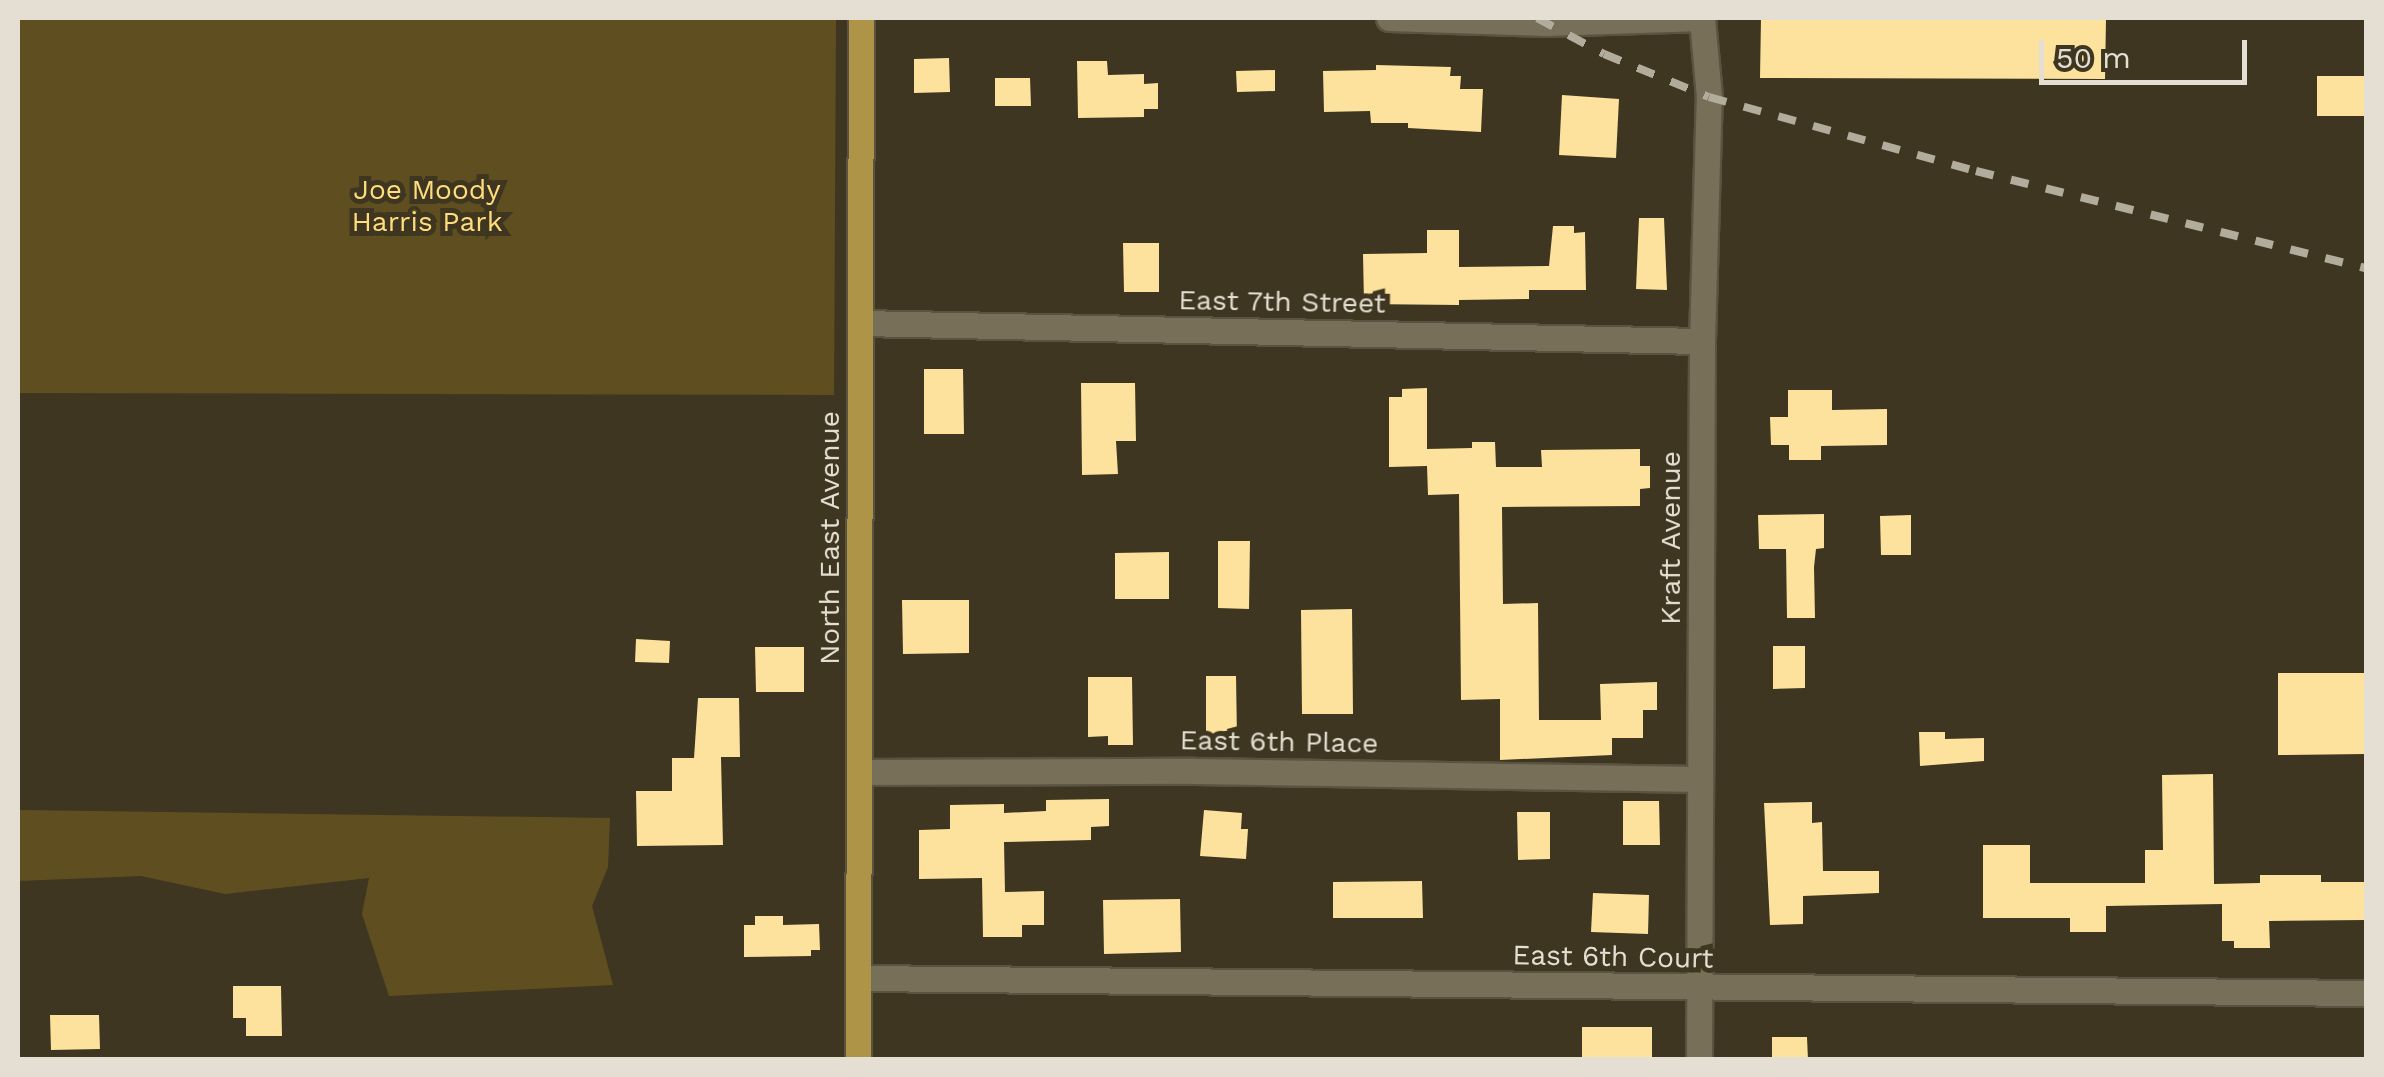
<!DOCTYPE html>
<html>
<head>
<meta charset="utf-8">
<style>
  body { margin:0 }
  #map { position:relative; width:2384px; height:1077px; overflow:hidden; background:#3e3620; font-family:"Work Sans",sans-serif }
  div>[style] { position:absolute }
  .green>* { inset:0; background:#5f4f20 }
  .building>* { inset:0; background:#fce29c }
  .roads { filter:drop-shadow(2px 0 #5a5341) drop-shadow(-2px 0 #5a5341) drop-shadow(0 2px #5a5341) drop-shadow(0 -2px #5a5341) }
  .minor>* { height:25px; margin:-12.5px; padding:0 12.5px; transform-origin:12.5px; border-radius:12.5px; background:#786f58 }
  .major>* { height:25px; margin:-12.5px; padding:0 12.5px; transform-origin:12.5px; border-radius:12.5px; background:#ad9447 }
  .rail>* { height:8px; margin-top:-4px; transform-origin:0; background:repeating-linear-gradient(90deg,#b2ac9c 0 18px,transparent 0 36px) }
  span { translate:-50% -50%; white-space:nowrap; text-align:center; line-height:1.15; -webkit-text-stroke:10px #3e3620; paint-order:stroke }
  .park-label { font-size:28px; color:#ffdd7c }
  .street-label { font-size:28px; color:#e4dfd2 }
  .frame { position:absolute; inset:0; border:20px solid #e4dfd2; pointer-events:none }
  .scale { position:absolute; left:2039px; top:40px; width:208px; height:45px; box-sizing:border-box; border:5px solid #e4dfd2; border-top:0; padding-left:12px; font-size:30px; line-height:35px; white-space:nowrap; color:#e4dfd2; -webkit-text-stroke:8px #3e3620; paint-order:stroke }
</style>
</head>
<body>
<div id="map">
  <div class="green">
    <div style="clip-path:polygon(18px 18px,836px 18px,834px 395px,18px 393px)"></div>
    <div style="clip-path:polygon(18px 810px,610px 818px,608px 867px,592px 906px,613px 985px,389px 996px,362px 914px,369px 878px,225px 894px,141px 876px,18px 881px)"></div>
  </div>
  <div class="building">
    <div style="clip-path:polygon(1761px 18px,2106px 18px,2105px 79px,1760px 78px)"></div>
    <div style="clip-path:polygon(949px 58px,950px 92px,914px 93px,914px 59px)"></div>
    <div style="clip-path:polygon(1077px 61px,1107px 61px,1108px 75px,1144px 74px,1144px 84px,1158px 83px,1158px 109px,1144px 109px,1144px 117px,1078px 118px)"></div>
    <div style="clip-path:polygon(1376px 65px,1451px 67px,1450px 76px,1461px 76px,1460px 89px,1483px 89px,1481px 132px,1408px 128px,1408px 123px,1371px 123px,1370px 111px,1324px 112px,1323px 71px,1376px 70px)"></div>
    <div style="clip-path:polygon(1275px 70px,1275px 91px,1237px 92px,1236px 71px)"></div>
    <div style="clip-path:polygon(2317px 76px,2366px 76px,2366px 116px,2317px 116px)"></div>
    <div style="clip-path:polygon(995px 78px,1030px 78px,1031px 106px,995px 106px)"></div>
    <div style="clip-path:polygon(1562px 95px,1619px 99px,1616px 158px,1559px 155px)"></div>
    <div style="clip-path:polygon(1639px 218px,1664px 218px,1667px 290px,1636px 289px)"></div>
    <div style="clip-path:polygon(1553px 226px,1574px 226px,1574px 233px,1585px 232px,1586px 290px,1529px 290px,1529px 299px,1459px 300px,1459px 305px,1364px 304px,1363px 254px,1427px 253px,1427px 230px,1459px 230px,1459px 267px,1549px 266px)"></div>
    <div style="clip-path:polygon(1123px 243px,1159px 243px,1159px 292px,1124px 292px)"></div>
    <div style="clip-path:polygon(924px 369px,963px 369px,964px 434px,924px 434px)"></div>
    <div style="clip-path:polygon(1081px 383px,1135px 383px,1136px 441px,1116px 441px,1118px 474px,1082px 475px)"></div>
    <div style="clip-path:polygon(1427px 388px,1427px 449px,1472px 448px,1472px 442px,1495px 442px,1496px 467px,1542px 467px,1541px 450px,1640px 449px,1640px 466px,1650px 466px,1650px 488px,1640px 489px,1640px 506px,1502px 507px,1503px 604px,1538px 603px,1539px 720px,1601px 720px,1600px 684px,1657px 682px,1657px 710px,1643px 710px,1643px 738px,1612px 738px,1612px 755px,1500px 760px,1500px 699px,1461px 700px,1459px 494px,1428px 495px,1427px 466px,1389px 467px,1389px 397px,1402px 397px,1402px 389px)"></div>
    <div style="clip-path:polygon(1788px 390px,1832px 390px,1832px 410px,1887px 409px,1887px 445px,1821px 446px,1821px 460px,1789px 460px,1789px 445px,1771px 445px,1770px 417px,1788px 417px)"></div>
    <div style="clip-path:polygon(1824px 514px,1824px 548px,1816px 549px,1814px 567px,1815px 618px,1787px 618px,1786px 549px,1759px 549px,1758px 515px)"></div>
    <div style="clip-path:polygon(1911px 515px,1911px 555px,1881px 555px,1880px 516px)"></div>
    <div style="clip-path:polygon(1218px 541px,1250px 541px,1249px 609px,1218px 608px)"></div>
    <div style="clip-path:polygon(1169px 552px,1169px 599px,1115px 599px,1115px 553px)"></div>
    <div style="clip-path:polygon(902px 600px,969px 600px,969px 653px,903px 654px)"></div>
    <div style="clip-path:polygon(1352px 609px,1353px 714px,1302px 714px,1301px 610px)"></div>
    <div style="clip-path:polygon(636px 639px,670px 641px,669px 663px,635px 662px)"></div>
    <div style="clip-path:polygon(1773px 646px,1805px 646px,1805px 688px,1773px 689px)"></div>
    <div style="clip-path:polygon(755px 647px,804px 647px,804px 692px,756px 692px)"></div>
    <div style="clip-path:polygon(2278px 673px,2366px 673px,2366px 754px,2278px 755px)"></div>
    <div style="clip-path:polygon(1206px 676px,1236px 676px,1237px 740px,1206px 741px)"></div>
    <div style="clip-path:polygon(1088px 677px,1132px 677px,1133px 745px,1108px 745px,1108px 736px,1088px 737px)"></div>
    <div style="clip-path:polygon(698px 698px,739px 698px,740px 757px,721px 757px,723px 845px,637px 846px,636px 791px,672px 791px,672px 758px,694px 758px)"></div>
    <div style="clip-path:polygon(1919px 732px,1945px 732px,1945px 739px,1984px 738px,1984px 761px,1920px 766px)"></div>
    <div style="clip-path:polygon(2213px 774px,2214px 884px,2260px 883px,2260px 875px,2321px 875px,2321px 882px,2366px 882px,2366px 920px,2269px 921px,2270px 948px,2234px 948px,2234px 941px,2222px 941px,2222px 904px,2106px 906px,2106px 932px,2070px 932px,2070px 918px,1983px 918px,1983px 845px,2030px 845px,2030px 883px,2145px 883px,2145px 850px,2163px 850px,2162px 775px)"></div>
    <div style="clip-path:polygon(1109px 799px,1109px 826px,1091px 827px,1091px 840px,1004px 842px,1005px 892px,1044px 891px,1044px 925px,1022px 925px,1022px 937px,983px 937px,982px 878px,919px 879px,919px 830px,950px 829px,950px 805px,1004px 804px,1004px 813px,1046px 811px,1046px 800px)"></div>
    <div style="clip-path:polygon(1623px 801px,1659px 801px,1660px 845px,1623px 845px)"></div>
    <div style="clip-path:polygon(1812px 802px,1812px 823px,1822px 822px,1823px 871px,1879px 871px,1879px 893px,1803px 896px,1803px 924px,1770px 925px,1764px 803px)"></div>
    <div style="clip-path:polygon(1204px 810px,1242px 813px,1241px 829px,1248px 829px,1246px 859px,1200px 856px)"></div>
    <div style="clip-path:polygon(1517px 812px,1550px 812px,1550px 859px,1518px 860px)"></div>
    <div style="clip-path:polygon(1422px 881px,1423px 918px,1333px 918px,1333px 882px)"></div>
    <div style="clip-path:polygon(1593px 893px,1649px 895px,1648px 934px,1591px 932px)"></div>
    <div style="clip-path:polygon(1180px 899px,1181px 952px,1104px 954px,1103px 900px)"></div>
    <div style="clip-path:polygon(755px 916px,783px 916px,783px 925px,819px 924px,820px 950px,811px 950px,811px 956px,744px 957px,744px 925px,755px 925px)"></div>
    <div style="clip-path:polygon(233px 986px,281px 986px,282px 1036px,246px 1036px,246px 1018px,233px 1018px)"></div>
    <div style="clip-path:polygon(50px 1015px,99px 1015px,100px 1049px,51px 1050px)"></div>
    <div style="clip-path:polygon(1582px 1027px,1652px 1027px,1652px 1060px,1582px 1060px)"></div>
    <div style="clip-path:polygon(1772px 1037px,1807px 1037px,1808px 1060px,1772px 1060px)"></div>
  </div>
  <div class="roads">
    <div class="minor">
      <div style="left:1389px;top:18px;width:157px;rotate:1.8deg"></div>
      <div style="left:1546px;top:23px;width:156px;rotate:-1.8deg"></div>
      <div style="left:861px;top:323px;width:841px;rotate:1.23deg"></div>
      <div style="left:859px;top:772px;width:335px;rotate:-0.2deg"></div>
      <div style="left:1194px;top:771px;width:505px;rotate:0.91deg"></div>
      <div style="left:858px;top:978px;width:1508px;rotate:0.57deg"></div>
      <div style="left:1699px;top:1060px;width:719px;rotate:-89.76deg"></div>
      <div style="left:1702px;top:341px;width:244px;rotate:-88.4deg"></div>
      <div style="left:1709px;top:97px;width:79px;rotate:-95.1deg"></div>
    </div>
    <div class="major">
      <div style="left:858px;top:1060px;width:1042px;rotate:-89.84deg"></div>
    </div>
  </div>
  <div class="rail">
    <div style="left:1537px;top:18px;width:76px;rotate:28.2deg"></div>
    <div style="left:1604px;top:54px;width:113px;rotate:22.3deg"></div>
    <div style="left:1709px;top:97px;width:277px;rotate:15.5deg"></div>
    <div style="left:1976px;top:171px;width:402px;rotate:14deg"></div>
  </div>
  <div class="park-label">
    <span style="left:427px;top:206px">Joe Moody<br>Harris Park</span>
  </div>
  <div class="street-label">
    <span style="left:1282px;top:302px;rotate:1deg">East 7th Street</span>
    <span style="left:830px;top:538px;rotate:-90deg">North East Avenue</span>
    <span style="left:1671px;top:538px;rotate:-90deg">Kraft Avenue</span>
    <span style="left:1279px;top:742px;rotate:1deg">East 6th Place</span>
    <span style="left:1613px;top:957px;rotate:1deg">East 6th Court</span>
  </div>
  <div class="frame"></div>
  <div class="scale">50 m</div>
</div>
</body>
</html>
